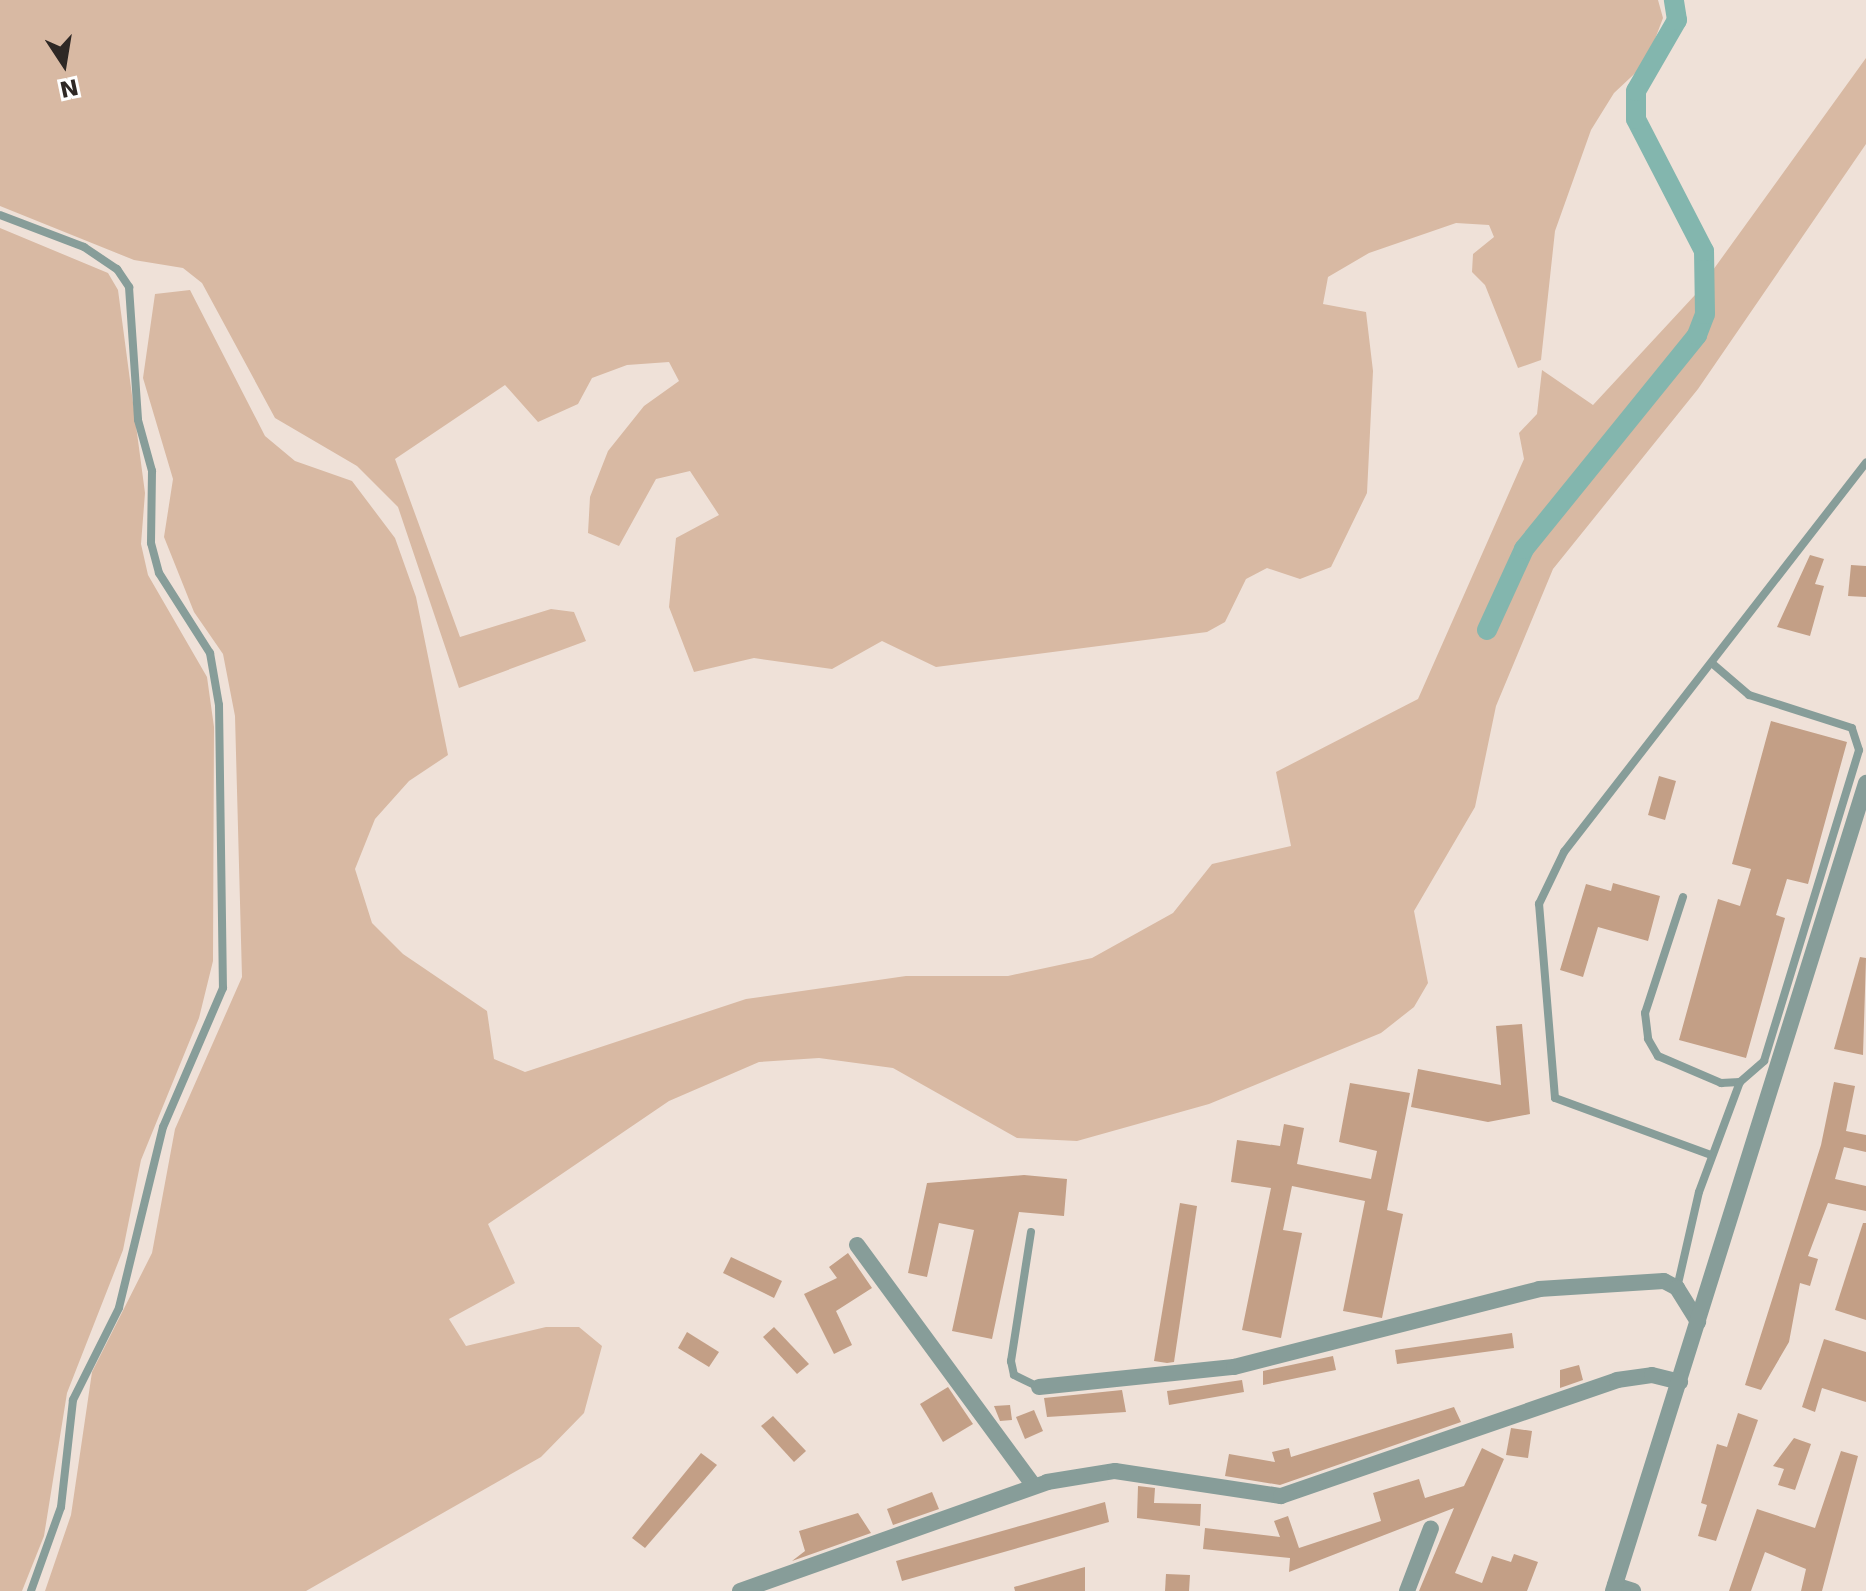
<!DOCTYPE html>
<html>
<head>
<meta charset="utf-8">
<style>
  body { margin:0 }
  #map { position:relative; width:1866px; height:1591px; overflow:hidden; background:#efe1d8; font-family:"DejaVu Sans",sans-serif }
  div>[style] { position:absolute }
  .green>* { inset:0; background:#d8b9a3 }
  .canal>* { height:20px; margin:-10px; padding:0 10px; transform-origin:10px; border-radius:10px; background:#83b6ae }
  .building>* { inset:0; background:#c39f86 }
  .service>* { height:8px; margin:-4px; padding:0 4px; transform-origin:4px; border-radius:4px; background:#879d99 }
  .minor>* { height:16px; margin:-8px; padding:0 8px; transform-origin:8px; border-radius:8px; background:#879d99 }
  span { translate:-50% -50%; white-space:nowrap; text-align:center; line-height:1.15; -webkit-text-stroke:7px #fff; paint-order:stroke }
  .north { position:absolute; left:24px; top:24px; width:80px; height:80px; -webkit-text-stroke:6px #fff; paint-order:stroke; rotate:168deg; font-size:22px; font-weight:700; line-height:32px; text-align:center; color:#2e2825 }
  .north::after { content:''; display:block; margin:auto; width:28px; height:36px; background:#2e2825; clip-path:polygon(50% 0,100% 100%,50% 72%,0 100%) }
</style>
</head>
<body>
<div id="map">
  <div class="green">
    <div style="clip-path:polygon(0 0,1658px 0,1663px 18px,1646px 63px,1614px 93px,1591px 130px,1555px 231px,1541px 360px,1518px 368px,1485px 285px,1472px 272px,1473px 254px,1494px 237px,1489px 225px,1456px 223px,1369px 253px,1328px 277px,1323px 304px,1366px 312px,1373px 371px,1367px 493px,1331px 567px,1300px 579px,1267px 568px,1246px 579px,1225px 622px,1207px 632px,936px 667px,882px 641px,832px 669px,754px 658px,694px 672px,669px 607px,676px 538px,719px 515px,690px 471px,656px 479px,619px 546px,588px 533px,590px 497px,608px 451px,644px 406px,679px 381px,669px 362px,627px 365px,592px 378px,578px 404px,538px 422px,505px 385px,395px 459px,460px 637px,551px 609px,574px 612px,586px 641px,459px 688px,398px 507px,357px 466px,275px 418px,202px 283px,183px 268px,134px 260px,0 206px)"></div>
    <div style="clip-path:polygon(1866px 58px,1866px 144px,1698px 389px,1553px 569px,1496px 706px,1475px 807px,1414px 911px,1428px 983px,1414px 1007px,1381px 1033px,1209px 1104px,1077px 1141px,1017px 1138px,893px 1068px,819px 1058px,759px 1062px,669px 1101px,488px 1224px,515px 1283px,449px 1319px,466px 1346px,546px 1327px,579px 1327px,602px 1346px,584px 1413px,541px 1457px,306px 1591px,45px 1591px,71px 1515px,92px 1372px,152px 1253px,175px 1129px,242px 977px,235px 716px,223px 654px,194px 612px,164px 537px,173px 479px,143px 378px,155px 294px,190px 290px,265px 436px,295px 461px,352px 481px,395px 538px,416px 597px,448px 755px,409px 781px,375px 819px,355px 869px,372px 923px,403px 954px,487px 1011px,494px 1059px,525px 1072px,746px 999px,906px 976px,1008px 976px,1092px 958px,1173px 913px,1212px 864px,1291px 846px,1276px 772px,1418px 699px,1524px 459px,1519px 433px,1537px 414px,1542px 370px,1593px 405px,1695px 295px)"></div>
    <div style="clip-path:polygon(0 228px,108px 273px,118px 290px,145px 493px,141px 544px,148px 575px,207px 677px,214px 727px,213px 961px,199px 1018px,141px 1160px,123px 1250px,67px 1393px,44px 1536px,22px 1591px,0 1591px)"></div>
  </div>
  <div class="canal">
    <div style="left:1487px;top:630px;width:89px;rotate:-65.4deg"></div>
    <div style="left:1524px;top:549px;width:275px;rotate:-51deg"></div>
    <div style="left:1697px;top:335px;width:22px;rotate:-69deg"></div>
    <div style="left:1705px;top:314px;width:63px;rotate:-90.9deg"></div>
    <div style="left:1704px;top:251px;width:148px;rotate:-117.3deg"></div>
    <div style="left:1636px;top:119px;width:28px;rotate:-90deg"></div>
    <div style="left:1636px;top:91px;width:82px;rotate:-60deg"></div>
    <div style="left:1677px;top:20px;width:20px;rotate:-99deg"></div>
  </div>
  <div class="building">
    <div style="clip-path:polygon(1810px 555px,1824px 559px,1815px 584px,1824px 586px,1810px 636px,1777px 627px)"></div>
    <div style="clip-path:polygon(1851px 565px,1866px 566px,1866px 597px,1848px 596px)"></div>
    <div style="clip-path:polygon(1771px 721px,1847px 742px,1808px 884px,1787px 879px,1776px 915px,1785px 918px,1746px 1058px,1679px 1040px,1718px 899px,1740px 906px,1751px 869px,1732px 864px)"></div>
    <div style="clip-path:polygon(1659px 776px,1676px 781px,1665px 820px,1648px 815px)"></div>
    <div style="clip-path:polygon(1613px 883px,1660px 896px,1648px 941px,1598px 927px,1583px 977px,1560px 970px,1586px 884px,1611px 891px)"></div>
    <div style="clip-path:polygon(1860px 957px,1866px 958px,1863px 1055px,1834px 1049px)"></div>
    <div style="clip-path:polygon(1522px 1024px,1530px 1114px,1488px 1122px,1411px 1107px,1418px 1069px,1501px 1085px,1496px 1026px)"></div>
    <div style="clip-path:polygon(1834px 1082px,1855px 1086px,1846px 1131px,1866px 1135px,1866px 1152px,1844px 1147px,1835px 1179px,1866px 1186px,1866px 1211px,1828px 1203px,1808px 1256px,1818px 1259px,1810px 1286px,1800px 1283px,1789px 1342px,1761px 1390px,1745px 1385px,1821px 1145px)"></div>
    <div style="clip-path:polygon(1350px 1083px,1410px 1093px,1387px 1210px,1403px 1214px,1382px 1318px,1343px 1311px,1365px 1201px,1292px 1186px,1283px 1230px,1302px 1233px,1281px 1338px,1242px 1330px,1271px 1188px,1231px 1182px,1237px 1140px,1280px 1146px,1284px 1124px,1304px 1128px,1297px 1164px,1371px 1179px,1377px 1151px,1339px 1142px)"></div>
    <div style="clip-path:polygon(1024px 1175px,1067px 1179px,1064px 1216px,1019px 1212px,992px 1339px,952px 1331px,974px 1230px,939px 1223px,927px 1277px,908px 1273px,927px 1183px)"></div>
    <div style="clip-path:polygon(1180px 1203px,1197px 1206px,1174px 1362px,1167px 1363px,1154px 1361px)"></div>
    <div style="clip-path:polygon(1863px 1223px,1866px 1223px,1866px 1320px,1835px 1310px)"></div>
    <div style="clip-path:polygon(848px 1253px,872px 1288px,836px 1311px,852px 1345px,834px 1354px,804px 1294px,837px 1278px,829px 1267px)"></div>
    <div style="clip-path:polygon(731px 1257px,782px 1281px,774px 1298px,723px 1273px)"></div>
    <div style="clip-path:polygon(774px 1327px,809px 1364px,797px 1374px,763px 1337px)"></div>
    <div style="clip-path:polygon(687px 1332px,719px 1352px,709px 1367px,678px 1348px)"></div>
    <div style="clip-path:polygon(1512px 1333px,1514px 1348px,1397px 1364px,1395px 1350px)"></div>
    <div style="clip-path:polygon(1824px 1339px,1866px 1352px,1866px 1402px,1822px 1388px,1815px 1412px,1802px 1407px)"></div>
    <div style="clip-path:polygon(1333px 1356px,1336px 1370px,1263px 1385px,1263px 1371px)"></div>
    <div style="clip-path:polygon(1579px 1365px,1583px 1380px,1560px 1388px,1560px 1370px)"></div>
    <div style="clip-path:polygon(1242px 1380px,1244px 1392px,1169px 1405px,1167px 1391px)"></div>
    <div style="clip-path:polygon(948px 1387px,973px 1424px,943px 1442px,920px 1404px)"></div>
    <div style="clip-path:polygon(1122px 1390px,1126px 1412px,1047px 1417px,1044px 1398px)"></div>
    <div style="clip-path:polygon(1010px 1405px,1012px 1420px,1000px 1421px,994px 1406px)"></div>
    <div style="clip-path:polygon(1454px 1407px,1461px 1422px,1280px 1485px,1225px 1476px,1229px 1454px,1275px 1462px,1272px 1452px,1289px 1448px,1291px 1457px)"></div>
    <div style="clip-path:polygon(1034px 1410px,1043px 1431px,1025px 1439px,1016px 1417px)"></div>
    <div style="clip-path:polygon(1738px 1413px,1758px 1420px,1716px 1541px,1698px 1536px,1707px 1505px,1701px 1503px,1717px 1444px,1727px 1447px)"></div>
    <div style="clip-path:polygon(773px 1416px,806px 1451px,794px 1462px,761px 1426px)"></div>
    <div style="clip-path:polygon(1511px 1428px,1532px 1431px,1528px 1458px,1506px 1455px)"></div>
    <div style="clip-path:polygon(1794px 1438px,1811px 1444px,1795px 1490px,1778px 1485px,1784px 1469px,1773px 1466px)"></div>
    <div style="clip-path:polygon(1482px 1448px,1504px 1459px,1455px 1573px,1482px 1583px,1492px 1556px,1511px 1562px,1514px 1554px,1538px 1562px,1527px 1591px,1419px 1591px,1454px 1508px,1289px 1572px,1290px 1558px,1203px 1549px,1205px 1528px,1280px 1537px,1274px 1521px,1288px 1516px,1299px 1548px,1381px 1521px,1373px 1493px,1419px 1479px,1425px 1498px,1464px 1486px)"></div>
    <div style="clip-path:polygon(1841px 1451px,1858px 1456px,1822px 1591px,1801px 1591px,1806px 1569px,1765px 1552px,1751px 1591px,1729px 1591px,1757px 1509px,1815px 1528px)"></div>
    <div style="clip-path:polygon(701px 1453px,717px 1465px,645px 1548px,632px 1538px)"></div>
    <div style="clip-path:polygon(1138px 1486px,1155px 1488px,1154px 1503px,1201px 1504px,1200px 1526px,1137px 1518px)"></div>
    <div style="clip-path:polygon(932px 1492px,939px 1509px,893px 1525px,887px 1509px)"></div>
    <div style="clip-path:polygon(1105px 1502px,1109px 1522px,902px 1581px,896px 1561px)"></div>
    <div style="clip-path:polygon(858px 1513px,871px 1533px,792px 1561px,805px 1551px,799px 1531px)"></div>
    <div style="clip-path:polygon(1085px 1567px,1085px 1591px,1015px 1591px,1014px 1587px)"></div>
    <div style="clip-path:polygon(1166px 1574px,1190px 1575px,1189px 1591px,1165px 1591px)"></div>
  </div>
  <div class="service">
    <div style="left:0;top:215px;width:90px;rotate:20.9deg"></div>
    <div style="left:84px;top:247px;width:40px;rotate:34deg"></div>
    <div style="left:117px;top:269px;width:22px;rotate:56deg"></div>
    <div style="left:129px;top:287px;width:133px;rotate:86.1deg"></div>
    <div style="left:138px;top:420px;width:53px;rotate:74.6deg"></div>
    <div style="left:152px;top:471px;width:72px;rotate:90.8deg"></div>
    <div style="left:151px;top:543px;width:31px;rotate:75deg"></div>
    <div style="left:159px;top:573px;width:95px;rotate:57.5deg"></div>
    <div style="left:210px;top:653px;width:53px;rotate:80.2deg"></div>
    <div style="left:219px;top:705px;width:283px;rotate:89.2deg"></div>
    <div style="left:223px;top:988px;width:151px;rotate:113.3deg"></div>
    <div style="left:163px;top:1127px;width:186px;rotate:103.7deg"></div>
    <div style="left:119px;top:1308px;width:103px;rotate:116.6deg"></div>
    <div style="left:73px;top:1400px;width:108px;rotate:96.4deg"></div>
    <div style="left:61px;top:1507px;width:89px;rotate:109.7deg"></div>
    <div style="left:1683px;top:897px;width:122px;rotate:108.1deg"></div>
    <div style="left:1645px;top:1013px;width:26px;rotate:83deg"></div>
    <div style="left:1648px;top:1039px;width:20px;rotate:60deg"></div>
    <div style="left:1658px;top:1056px;width:69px;rotate:23.2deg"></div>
    <div style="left:1721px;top:1083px;width:19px;rotate:-3deg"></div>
    <div style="left:1740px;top:1082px;width:32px;rotate:-41deg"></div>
    <div style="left:1764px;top:1061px;width:325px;rotate:-73deg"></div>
    <div style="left:1859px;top:750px;width:23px;rotate:-108deg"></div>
    <div style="left:1852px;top:728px;width:108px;rotate:-162.2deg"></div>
    <div style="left:1749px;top:695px;width:48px;rotate:-139.3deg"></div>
    <div style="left:1711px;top:1155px;width:166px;rotate:-159.9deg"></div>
    <div style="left:1555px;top:1098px;width:195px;rotate:-94.7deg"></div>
    <div style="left:1539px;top:904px;width:58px;rotate:-64.3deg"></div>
    <div style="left:1564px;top:852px;width:493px;rotate:-52.2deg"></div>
    <div style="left:1031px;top:1232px;width:131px;rotate:98.8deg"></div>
    <div style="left:1011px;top:1361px;width:14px;rotate:78deg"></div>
    <div style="left:1014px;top:1375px;width:28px;rotate:26deg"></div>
    <div style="left:1677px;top:1288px;width:98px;rotate:-77.1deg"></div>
    <div style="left:1699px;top:1192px;width:117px;rotate:-69.6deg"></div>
  </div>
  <div class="minor">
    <div style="left:857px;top:1245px;width:299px;rotate:53.7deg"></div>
    <div style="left:1039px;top:1387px;width:196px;rotate:-5.9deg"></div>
    <div style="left:1234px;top:1367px;width:315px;rotate:-14.3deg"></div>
    <div style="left:1539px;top:1289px;width:125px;rotate:-3.7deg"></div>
    <div style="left:1664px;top:1281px;width:15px;rotate:28deg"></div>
    <div style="left:1677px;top:1288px;width:40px;rotate:58deg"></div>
    <div style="left:1615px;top:1585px;width:19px;rotate:18deg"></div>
    <div style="left:740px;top:1591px;width:326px;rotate:-19.5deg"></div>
    <div style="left:1047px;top:1482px;width:69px;rotate:-9.2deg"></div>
    <div style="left:1115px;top:1471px;width:168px;rotate:8.6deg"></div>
    <div style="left:1281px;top:1496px;width:355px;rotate:-19deg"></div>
    <div style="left:1617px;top:1380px;width:35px;rotate:-8deg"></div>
    <div style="left:1652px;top:1375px;width:29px;rotate:14deg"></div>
    <div style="left:1407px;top:1591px;width:67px;rotate:-69.1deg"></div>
    <div style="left:1613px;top:1591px;width:847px;rotate:-72.61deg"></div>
  </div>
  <div class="north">N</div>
</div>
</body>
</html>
